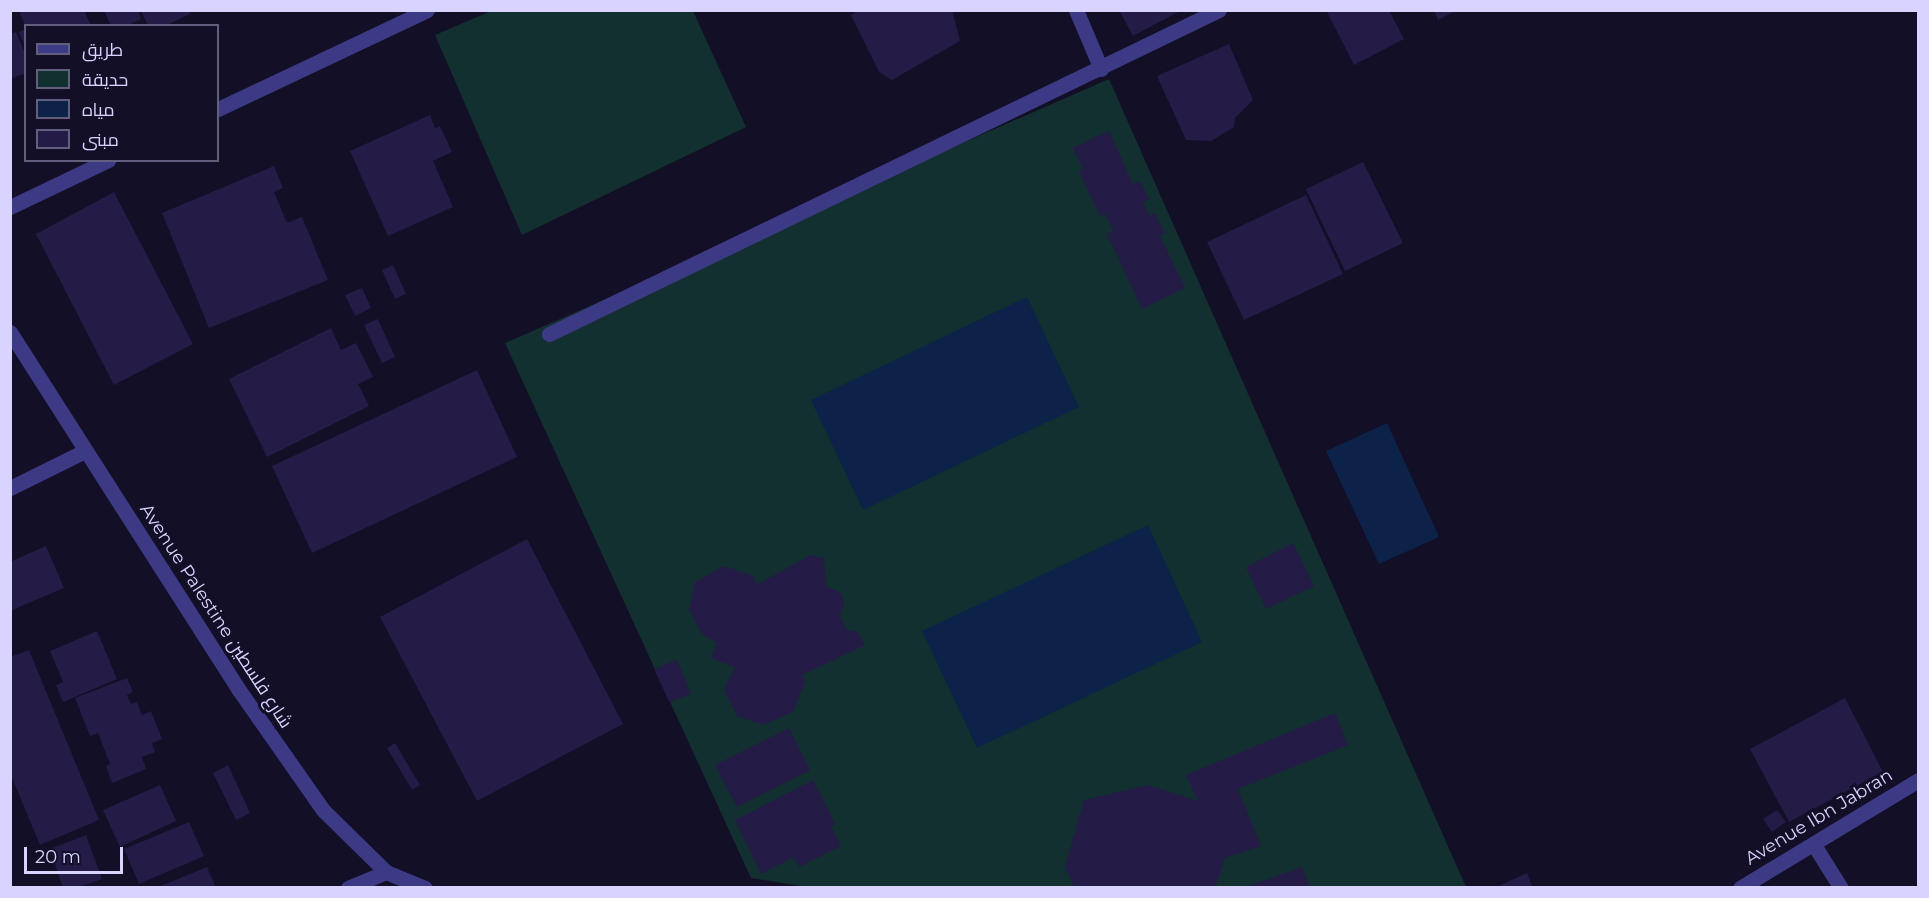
<!DOCTYPE html>
<html>
<head>
<meta charset="utf-8">
<style>
  body { margin:0 }
  #map { position:relative; width:1929px; height:898px; overflow:hidden; background:#130f26; font-family:Montserrat,Cairo,sans-serif }
  div>[style] { position:absolute }
  .green>* { inset:0; background:#12302f }
  .water>* { inset:0; background:#0c2248 }
  .building>* { inset:0; background:#241b47 }
  .minor>* { height:15px; margin:-7.5px; padding:0 7.5px; transform-origin:7.5px; border-radius:7.5px; background:#3d3a85 }
  span { translate:-50% -50%; white-space:nowrap; text-align:center; line-height:1.15; -webkit-text-stroke:6px #130f26; paint-order:stroke }
  .street-label { font-size:18px; color:#d9d4ff }
  .frame { position:absolute; inset:0; border:12px solid #d9d4ff; pointer-events:none }
  .legend { position:absolute; left:24px; top:24px; width:195px; height:138px; box-sizing:border-box; background:#130f26; border:2px solid #625e7d; margin:0; padding:8px 10px; list-style:none; font-size:18px; color:#d9d4ff }
  .legend li { display:flex; align-items:center; gap:12px; height:30px }
  .legend b { width:30px; border:2px solid #625e7d }
  .scale { position:absolute; left:24px; top:847px; width:99px; height:27px; box-sizing:border-box; border:3px solid #d9d4ff; border-top:0; padding-left:8px; font-size:18px; line-height:21px; white-space:nowrap; color:#d9d4ff; -webkit-text-stroke:4px #130f26; paint-order:stroke }
</style>
</head>
<body>
<div id="map">
  <div class="green">
    <div style="clip-path:polygon(491px 11px,693px 11px,746px 127px,522px 235px,435px 35px)"></div>
    <div style="clip-path:polygon(1109px 79px,1466px 887px,813px 888px,751px 878px,505px 343px)"></div>
  </div>
  <div class="water">
    <div style="clip-path:polygon(1027px 297px,1079px 407px,863px 510px,811px 400px)"></div>
    <div style="clip-path:polygon(1387px 423px,1439px 537px,1379px 564px,1326px 451px)"></div>
    <div style="clip-path:polygon(1148px 525px,1202px 642px,977px 748px,922px 631px)"></div>
  </div>
  <div class="building">
    <div style="clip-path:polygon(19px 10px,84px 10px,91px 26px,25px 26px)"></div>
    <div style="clip-path:polygon(104px 10px,138px 10px,141px 19px,126px 26px,111px 26px)"></div>
    <div style="clip-path:polygon(141px 10px,189px 10px,190px 14px,165px 26px,148px 26px)"></div>
    <div style="clip-path:polygon(859px 10px,952px 10px,960px 41px,892px 80px,879px 72px,851px 15px)"></div>
    <div style="clip-path:polygon(1119px 10px,1182px 10px,1133px 36px)"></div>
    <div style="clip-path:polygon(1326px 10px,1389px 10px,1404px 39px,1354px 65px)"></div>
    <div style="clip-path:polygon(1434px 10px,1457px 10px,1438px 20px)"></div>
    <div style="clip-path:polygon(26px 29px,26px 46px,25px 46px,19px 32px)"></div>
    <div style="clip-path:polygon(16px 32px,26px 56px,26px 73px,10px 79px,10px 34px)"></div>
    <div style="clip-path:polygon(1229px 44px,1253px 100px,1235px 118px,1234px 127px,1211px 141px,1186px 140px,1157px 76px)"></div>
    <div style="clip-path:polygon(430px 115px,435px 128px,440px 126px,452px 152px,433px 161px,453px 207px,388px 236px,350px 151px)"></div>
    <div style="clip-path:polygon(1109px 131px,1133px 184px,1140px 181px,1149px 199px,1143px 202px,1150px 216px,1155px 213px,1165px 233px,1160px 236px,1185px 288px,1142px 309px,1107px 234px,1113px 231px,1105px 214px,1100px 216px,1079px 172px,1083px 169px,1073px 148px)"></div>
    <div style="clip-path:polygon(1363px 162px,1403px 243px,1345px 271px,1306px 189px)"></div>
    <div style="clip-path:polygon(274px 166px,283px 188px,274px 192px,287px 223px,302px 217px,328px 280px,209px 328px,162px 213px)"></div>
    <div style="clip-path:polygon(114px 192px,193px 344px,114px 385px,36px 234px)"></div>
    <div style="clip-path:polygon(1306px 195px,1343px 274px,1244px 320px,1207px 242px)"></div>
    <div style="clip-path:polygon(393px 265px,406px 294px,395px 299px,382px 270px)"></div>
    <div style="clip-path:polygon(362px 288px,371px 308px,355px 316px,345px 295px)"></div>
    <div style="clip-path:polygon(378px 319px,395px 357px,382px 363px,364px 325px)"></div>
    <div style="clip-path:polygon(331px 328px,341px 350px,356px 343px,373px 377px,358px 384px,369px 406px,267px 457px,229px 379px)"></div>
    <div style="clip-path:polygon(477px 370px,517px 457px,312px 553px,272px 466px)"></div>
    <div style="clip-path:polygon(527px 539px,623px 724px,477px 801px,380px 617px)"></div>
    <div style="clip-path:polygon(1293px 543px,1314px 586px,1266px 609px,1246px 567px)"></div>
    <div style="clip-path:polygon(46px 546px,64px 588px,10px 611px,10px 562px)"></div>
    <div style="clip-path:polygon(811px 555px,824px 558px,826px 586px,841px 593px,844px 603px,840px 615px,846px 629px,858px 632px,865px 645px,802px 675px,805px 682px,793px 712px,763px 725px,737px 716px,724px 690px,735px 667px,711px 658px,717px 643px,702px 634px,689px 609px,695px 582px,724px 566px,754px 576px,756px 585px)"></div>
    <div style="clip-path:polygon(97px 631px,117px 679px,63px 702px,56px 685px,63px 682px,50px 651px)"></div>
    <div style="clip-path:polygon(29px 650px,99px 820px,40px 845px,10px 773px,10px 657px)"></div>
    <div style="clip-path:polygon(677px 660px,691px 694px,669px 702px,654px 669px)"></div>
    <div style="clip-path:polygon(127px 678px,133px 692px,127px 695px,131px 704px,137px 702px,142px 715px,151px 711px,162px 739px,152px 743px,155px 752px,142px 757px,146px 769px,112px 783px,106px 766px,110px 764px,98px 733px,90px 736px,75px 698px)"></div>
    <div style="clip-path:polygon(1845px 698px,1883px 772px,1789px 822px,1750px 749px)"></div>
    <div style="clip-path:polygon(1335px 713px,1348px 745px,1238px 789px,1261px 846px,1225px 858px,1215px 888px,1075px 888px,1065px 867px,1084px 800px,1148px 785px,1198px 801px,1186px 775px)"></div>
    <div style="clip-path:polygon(789px 728px,810px 770px,737px 807px,715px 765px)"></div>
    <div style="clip-path:polygon(395px 743px,420px 785px,412px 790px,387px 748px)"></div>
    <div style="clip-path:polygon(228px 765px,250px 813px,236px 820px,213px 773px)"></div>
    <div style="clip-path:polygon(813px 780px,835px 824px,831px 826px,841px 846px,799px 867px,794px 857px,761px 874px,735px 820px)"></div>
    <div style="clip-path:polygon(160px 785px,176px 821px,120px 847px,103px 810px)"></div>
    <div style="clip-path:polygon(1777px 810px,1786px 822px,1772px 832px,1763px 819px)"></div>
    <div style="clip-path:polygon(189px 822px,204px 856px,139px 884px,124px 849px)"></div>
    <div style="clip-path:polygon(86px 835px,102px 879px,77px 888px,63px 888px,50px 849px)"></div>
    <div style="clip-path:polygon(207px 867px,216px 888px,158px 888px,158px 887px)"></div>
    <div style="clip-path:polygon(1302px 867px,1310px 888px,1246px 888px,1246px 887px)"></div>
    <div style="clip-path:polygon(1527px 873px,1533px 888px,1494px 888px)"></div>
  </div>
  <div class="minor">
    <div style="left:1076px;top:10px;width:64px;rotate:67deg"></div>
    <div style="left:218px;top:109px;width:231px;rotate:-25.3deg"></div>
    <div style="left:10px;top:207px;width:109px;rotate:-25.6deg"></div>
    <div style="left:10px;top:332px;width:425px;rotate:57.4deg"></div>
    <div style="left:239px;top:690px;width:146px;rotate:55deg"></div>
    <div style="left:323px;top:810px;width:88px;rotate:44.5deg"></div>
    <div style="left:386px;top:872px;width:42px;rotate:22.3deg"></div>
    <div style="left:549px;top:334px;width:744px;rotate:-25.81deg"></div>
    <div style="left:10px;top:488px;width:84px;rotate:-26.3deg"></div>
    <div style="left:1814px;top:845px;width:51px;rotate:57.9deg"></div>
    <div style="left:348px;top:888px;width:41px;rotate:-22.8deg"></div>
    <div style="left:1740px;top:888px;width:208px;rotate:-31.2deg"></div>
  </div>
  <div class="street-label">
    <span style="left:216px;top:616px;rotate:57deg">Avenue Palestine شارع فلسطين</span>
    <span style="left:1819px;top:817px;rotate:-31deg">Avenue Ibn Jabran</span>
  </div>
  <div class="frame"></div>
  <ul class="legend">
  <li><b style="height:8px;background:#3d3a85"></b>طريق</li>
  <li><b style="height:16px;background:#12302f"></b>حديقة</li>
  <li><b style="height:16px;background:#0c2248"></b>مياه</li>
  <li><b style="height:16px;background:#241b47"></b>مبنى</li>
  </ul>
  <div class="scale">20 m</div>
</div>
</body>
</html>
